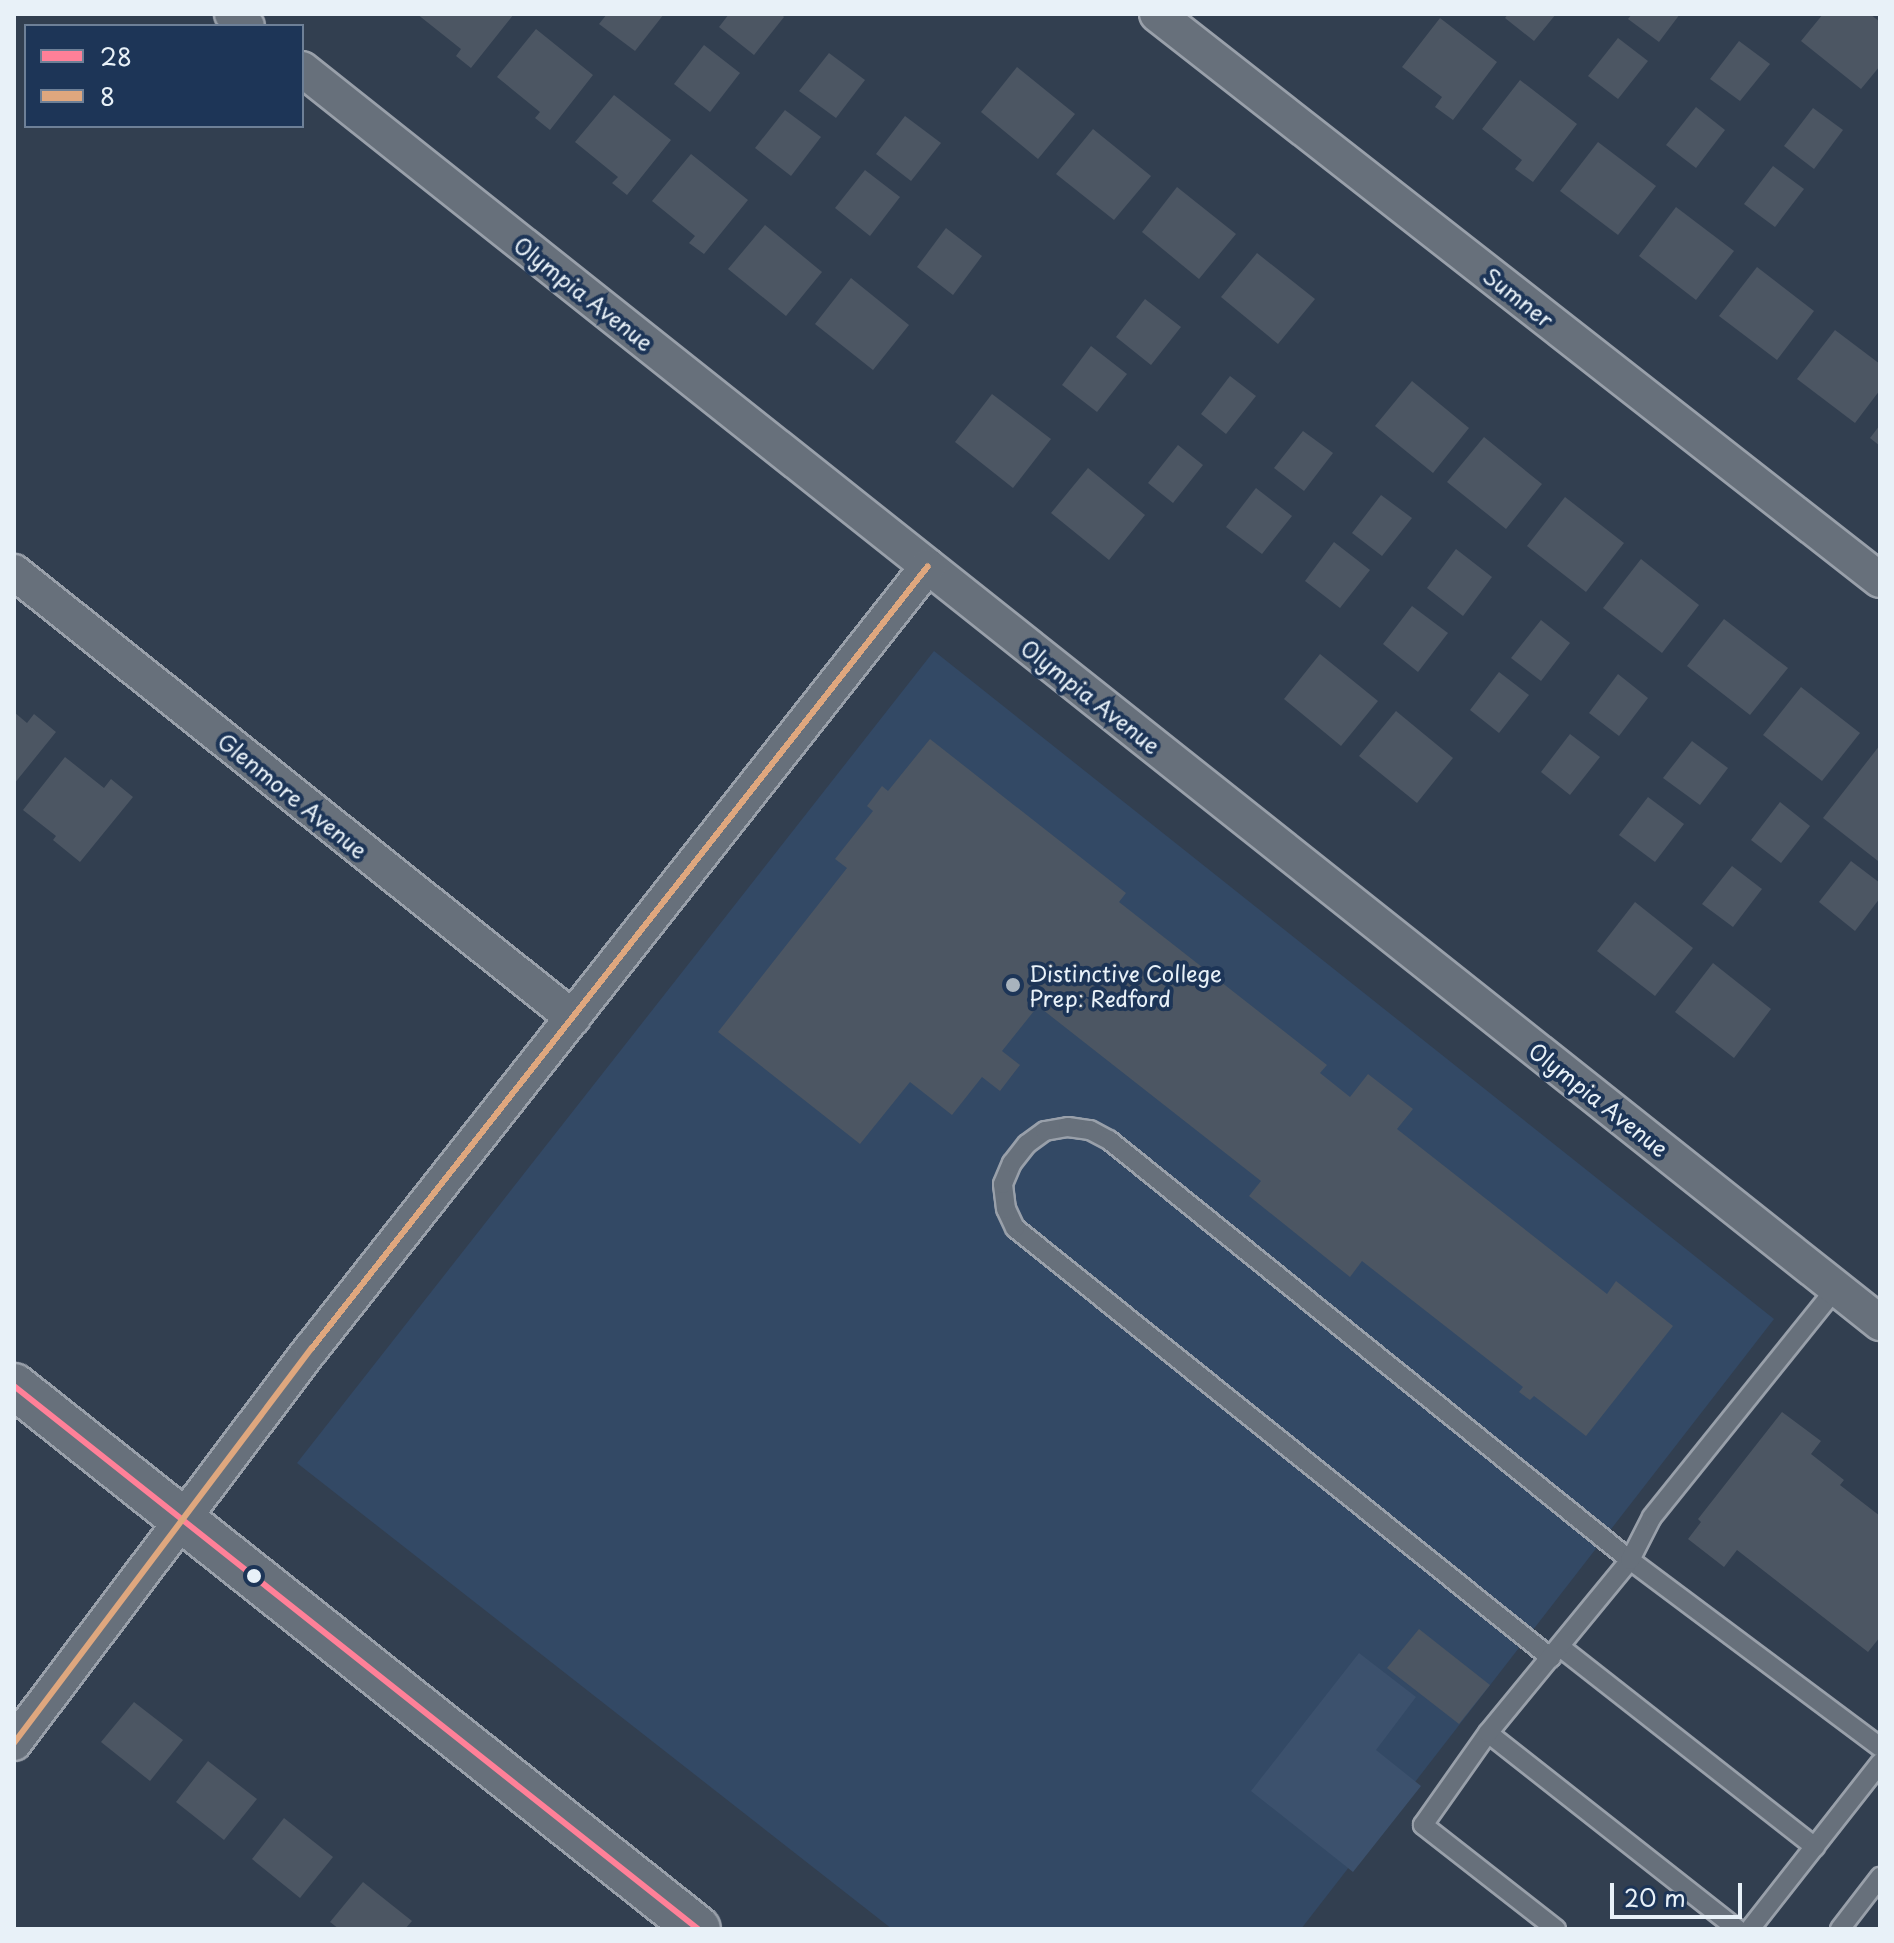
<!DOCTYPE html>
<html>
<head>
<meta charset="utf-8">
<style>
  body { margin:0 }
  #map { position:relative; width:1894px; height:1943px; overflow:hidden; background:#323f50; font-family:"Playpen Sans",sans-serif }
  div>[style] { position:absolute }
  .built>* { inset:0; background:#334965 }
  .green>* { inset:0; background:#3c516d }
  .building>* { inset:0; background:#4c5663 }
  .roads { filter:drop-shadow(2px 0 #99a0aa) drop-shadow(-2px 0 #99a0aa) drop-shadow(0 2px #99a0aa) drop-shadow(0 -2px #99a0aa) }
  .service>* { height:18px; margin:-9px; padding:0 9px; transform-origin:9px; border-radius:9px; background:#67707b }
  .minor>* { height:34px; margin:-17px; padding:0 17px; transform-origin:17px; border-radius:17px; background:#67707b }
  .secondary>* { height:44px; margin:-22px; padding:0 22px; transform-origin:22px; border-radius:22px; background:#67707b }
  .bus-1>* { height:6px; margin:-3px; padding:0 3px; transform-origin:3px; border-radius:3px; background:#ff8098 }
  .bus-2>* { height:6px; margin:-3px; padding:0 3px; transform-origin:3px; border-radius:3px; background:#dfa77e }
  .dots>* { width:22px; height:22px; translate:-50% -50%; box-sizing:border-box; border:4px solid #1d3557; border-radius:50% }
  span { translate:-50% -50%; white-space:nowrap; text-align:center; line-height:1.15; -webkit-text-stroke:8px #1d3557; paint-order:stroke }
  .street-label { font-size:22px; color:#e8f1f8 }
  .poi-label { font-size:22px; color:#e8f1f8 }
  .left { translate:0 -50%; text-align:left }
  .frame { position:absolute; inset:0; border:16px solid #e8f1f8; pointer-events:none }
  .legend { position:absolute; left:24px; top:24px; width:280px; height:104px; box-sizing:border-box; background:#1d3557; border:2px solid #6e8097; margin:0; padding:10px 14px; list-style:none; font-size:24px; color:#e8f1f8 }
  .legend li { display:flex; align-items:center; gap:16px; height:40px }
  .legend b { width:40px; border:2px solid #6e8097 }
  .scale { position:absolute; left:1610px; top:1883px; width:132px; height:36px; box-sizing:border-box; border:4px solid #e8f1f8; border-top:0; padding-left:10px; font-size:24px; line-height:28px; white-space:nowrap; color:#e8f1f8; -webkit-text-stroke:6px #1d3557; paint-order:stroke }
</style>
</head>
<body>
<div id="map">
  <div class="built">
    <div style="clip-path:polygon(934px 651px,1774px 1319px,1301px 1929px,892px 1929px,297px 1463px)"></div>
  </div>
  <div class="green">
    <div style="clip-path:polygon(1359px 1653px,1416px 1697px,1376px 1750px,1421px 1786px,1353px 1872px,1251px 1791px)"></div>
  </div>
  <div class="building">
    <div style="clip-path:polygon(417px 14px,514px 14px,471px 68px,456px 56px,461px 49px)"></div>
    <div style="clip-path:polygon(607px 14px,664px 14px,635px 51px,599px 24px)"></div>
    <div style="clip-path:polygon(729px 14px,781px 14px,784px 17px,754px 55px,719px 27px)"></div>
    <div style="clip-path:polygon(1508px 14px,1556px 14px,1534px 41px,1505px 18px)"></div>
    <div style="clip-path:polygon(1632px 14px,1680px 14px,1659px 42px,1628px 19px)"></div>
    <div style="clip-path:polygon(1823px 14px,1870px 14px,1880px 22px,1880px 66px,1861px 89px,1801px 41px)"></div>
    <div style="clip-path:polygon(1440px 18px,1497px 62px,1453px 120px,1435px 107px,1442px 97px,1402px 67px)"></div>
    <div style="clip-path:polygon(536px 29px,593px 75px,550px 130px,535px 118px,540px 112px,497px 77px)"></div>
    <div style="clip-path:polygon(1618px 38px,1648px 61px,1618px 99px,1588px 76px)"></div>
    <div style="clip-path:polygon(1739px 41px,1770px 64px,1740px 101px,1710px 79px)"></div>
    <div style="clip-path:polygon(704px 45px,740px 73px,710px 112px,674px 84px)"></div>
    <div style="clip-path:polygon(829px 53px,865px 80px,836px 118px,799px 91px)"></div>
    <div style="clip-path:polygon(1017px 67px,1075px 114px,1038px 159px,981px 112px)"></div>
    <div style="clip-path:polygon(1520px 80px,1577px 124px,1533px 182px,1515px 169px,1522px 160px,1482px 129px)"></div>
    <div style="clip-path:polygon(614px 95px,671px 140px,627px 195px,612px 183px,618px 177px,575px 142px)"></div>
    <div style="clip-path:polygon(1696px 107px,1725px 130px,1696px 168px,1666px 145px)"></div>
    <div style="clip-path:polygon(1813px 108px,1843px 130px,1814px 169px,1784px 146px)"></div>
    <div style="clip-path:polygon(785px 110px,821px 137px,791px 176px,755px 148px)"></div>
    <div style="clip-path:polygon(905px 116px,941px 143px,911px 181px,876px 154px)"></div>
    <div style="clip-path:polygon(1093px 129px,1151px 176px,1114px 220px,1056px 174px)"></div>
    <div style="clip-path:polygon(1598px 142px,1656px 186px,1618px 235px,1560px 191px)"></div>
    <div style="clip-path:polygon(691px 154px,748px 200px,704px 254px,689px 243px,695px 236px,652px 201px)"></div>
    <div style="clip-path:polygon(1773px 166px,1804px 189px,1775px 227px,1744px 204px)"></div>
    <div style="clip-path:polygon(865px 170px,900px 197px,870px 236px,835px 208px)"></div>
    <div style="clip-path:polygon(1177px 187px,1236px 234px,1199px 279px,1142px 232px)"></div>
    <div style="clip-path:polygon(1676px 207px,1734px 251px,1696px 300px,1639px 256px)"></div>
    <div style="clip-path:polygon(765px 225px,822px 272px,786px 316px,728px 269px)"></div>
    <div style="clip-path:polygon(946px 228px,982px 256px,953px 295px,917px 267px)"></div>
    <div style="clip-path:polygon(1257px 253px,1315px 299px,1278px 344px,1221px 297px)"></div>
    <div style="clip-path:polygon(1757px 267px,1814px 311px,1777px 360px,1719px 316px)"></div>
    <div style="clip-path:polygon(851px 278px,909px 325px,873px 370px,815px 324px)"></div>
    <div style="clip-path:polygon(1145px 299px,1181px 327px,1151px 365px,1116px 337px)"></div>
    <div style="clip-path:polygon(1835px 330px,1880px 364px,1880px 390px,1855px 423px,1797px 379px)"></div>
    <div style="clip-path:polygon(1091px 346px,1127px 374px,1097px 412px,1062px 385px)"></div>
    <div style="clip-path:polygon(1230px 376px,1256px 396px,1226px 434px,1201px 414px)"></div>
    <div style="clip-path:polygon(1412px 381px,1469px 428px,1433px 473px,1375px 426px)"></div>
    <div style="clip-path:polygon(992px 394px,1051px 439px,1013px 488px,955px 442px)"></div>
    <div style="clip-path:polygon(1880px 425px,1880px 446px,1870px 438px)"></div>
    <div style="clip-path:polygon(1303px 431px,1333px 453px,1304px 491px,1274px 468px)"></div>
    <div style="clip-path:polygon(1484px 437px,1542px 484px,1506px 529px,1447px 482px)"></div>
    <div style="clip-path:polygon(1178px 445px,1203px 465px,1173px 503px,1148px 483px)"></div>
    <div style="clip-path:polygon(1088px 468px,1145px 515px,1109px 560px,1051px 513px)"></div>
    <div style="clip-path:polygon(1256px 488px,1292px 516px,1262px 554px,1226px 527px)"></div>
    <div style="clip-path:polygon(1381px 495px,1412px 518px,1382px 556px,1352px 533px)"></div>
    <div style="clip-path:polygon(1565px 497px,1624px 543px,1586px 592px,1527px 546px)"></div>
    <div style="clip-path:polygon(1334px 542px,1370px 570px,1340px 608px,1305px 581px)"></div>
    <div style="clip-path:polygon(1456px 549px,1492px 577px,1463px 616px,1427px 588px)"></div>
    <div style="clip-path:polygon(1641px 559px,1699px 605px,1662px 653px,1603px 608px)"></div>
    <div style="clip-path:polygon(1412px 606px,1448px 633px,1418px 672px,1383px 644px)"></div>
    <div style="clip-path:polygon(1724px 619px,1788px 668px,1750px 715px,1687px 666px)"></div>
    <div style="clip-path:polygon(1541px 620px,1570px 643px,1541px 681px,1511px 658px)"></div>
    <div style="clip-path:polygon(1320px 654px,1378px 701px,1341px 746px,1284px 699px)"></div>
    <div style="clip-path:polygon(1499px 672px,1529px 695px,1499px 733px,1470px 710px)"></div>
    <div style="clip-path:polygon(1618px 674px,1648px 698px,1619px 736px,1589px 713px)"></div>
    <div style="clip-path:polygon(1801px 687px,1860px 733px,1822px 781px,1763px 735px)"></div>
    <div style="clip-path:polygon(1396px 711px,1453px 758px,1417px 803px,1359px 756px)"></div>
    <div style="clip-path:polygon(14px 712px,27px 723px,34px 714px,56px 732px,14px 784px)"></div>
    <div style="clip-path:polygon(1570px 734px,1600px 757px,1570px 795px,1541px 772px)"></div>
    <div style="clip-path:polygon(930px 739px,1126px 893px,1119px 902px,1327px 1065px,1320px 1073px,1350px 1097px,1368px 1074px,1413px 1109px,1397px 1129px,1607px 1294px,1616px 1281px,1673px 1326px,1586px 1436px,1534px 1396px,1530px 1400px,1519px 1392px,1523px 1387px,1362px 1261px,1350px 1277px,1249px 1196px,1261px 1181px,1038px 1006px,1002px 1051px,1020px 1065px,1000px 1091px,982px 1077px,952px 1115px,910px 1082px,860px 1144px,718px 1032px,847px 868px,835px 859px,873px 811px,867px 806px,882px 786px,888px 791px)"></div>
    <div style="clip-path:polygon(1692px 741px,1728px 768px,1700px 805px,1663px 778px)"></div>
    <div style="clip-path:polygon(1880px 745px,1880px 858px,1878px 861px,1823px 818px)"></div>
    <div style="clip-path:polygon(65px 757px,104px 788px,111px 779px,133px 797px,80px 862px,53px 840px,56px 836px,23px 810px)"></div>
    <div style="clip-path:polygon(1648px 797px,1684px 824px,1655px 862px,1619px 835px)"></div>
    <div style="clip-path:polygon(1780px 802px,1810px 826px,1781px 863px,1751px 840px)"></div>
    <div style="clip-path:polygon(1851px 861px,1880px 883px,1880px 898px,1855px 931px,1819px 902px)"></div>
    <div style="clip-path:polygon(1732px 866px,1762px 889px,1733px 927px,1702px 904px)"></div>
    <div style="clip-path:polygon(1635px 902px,1693px 948px,1655px 996px,1597px 951px)"></div>
    <div style="clip-path:polygon(1713px 963px,1771px 1009px,1734px 1058px,1675px 1012px)"></div>
    <div style="clip-path:polygon(1782px 1412px,1821px 1441px,1811px 1454px,1844px 1480px,1840px 1485px,1880px 1516px,1880px 1637px,1868px 1652px,1737px 1550px,1724px 1567px,1688px 1539px,1701px 1522px,1698px 1519px)"></div>
    <div style="clip-path:polygon(1419px 1629px,1490px 1685px,1459px 1724px,1387px 1668px)"></div>
    <div style="clip-path:polygon(134px 1702px,183px 1740px,150px 1781px,101px 1742px)"></div>
    <div style="clip-path:polygon(208px 1761px,257px 1799px,224px 1840px,176px 1802px)"></div>
    <div style="clip-path:polygon(284px 1818px,333px 1857px,300px 1898px,252px 1859px)"></div>
    <div style="clip-path:polygon(363px 1882px,412px 1921px,405px 1929px,339px 1929px,330px 1922px)"></div>
  </div>
  <div class="roads">
    <div class="service">
      <div style="left:1560px;top:1647px;width:324px;rotate:38.1deg"></div>
      <div style="left:1551px;top:1658px;width:687px;rotate:-141.26deg"></div>
      <div style="left:1015px;top:1228px;width:21px;rotate:-115deg"></div>
      <div style="left:1006px;top:1209px;width:25px;rotate:-97deg"></div>
      <div style="left:1003px;top:1184px;width:23px;rotate:-67deg"></div>
      <div style="left:1012px;top:1163px;width:24px;rotate:-52deg"></div>
      <div style="left:1027px;top:1144px;width:22px;rotate:-36deg"></div>
      <div style="left:1045px;top:1131px;width:23px;rotate:-10deg"></div>
      <div style="left:1068px;top:1127px;width:22px;rotate:8deg"></div>
      <div style="left:1090px;top:1130px;width:21px;rotate:28deg"></div>
      <div style="left:1109px;top:1140px;width:669px;rotate:38.87deg"></div>
      <div style="left:1630px;top:1560px;width:312px;rotate:36.8deg"></div>
      <div style="left:1488px;top:1733px;width:317px;rotate:38.2deg"></div>
      <div style="left:1556px;top:1929px;width:169px;rotate:-142deg"></div>
      <div style="left:1423px;top:1825px;width:113px;rotate:-54.8deg"></div>
      <div style="left:1488px;top:1733px;width:224px;rotate:-50.6deg"></div>
      <div style="left:1630px;top:1560px;width:48px;rotate:-62.9deg"></div>
      <div style="left:1652px;top:1517px;width:294px;rotate:-51.2deg"></div>
      <div style="left:1750px;top:1929px;width:211px;rotate:-51.9deg"></div>
      <div style="left:1840px;top:1929px;width:66px;rotate:-52.4deg"></div>
    </div>
    <div class="minor">
      <div style="left:232px;top:14px;width:19px;rotate:39deg"></div>
      <div style="left:1157px;top:14px;width:918px;rotate:38.06deg"></div>
      <div style="left:302px;top:69px;width:2016px;rotate:38.47deg"></div>
      <div style="left:14px;top:572px;width:715px;rotate:38.58deg"></div>
      <div style="left:14px;top:1743px;width:495px;rotate:-53deg"></div>
      <div style="left:312px;top:1348px;width:995px;rotate:-51.77deg"></div>
    </div>
    <div class="secondary">
      <div style="left:14px;top:1386px;width:873px;rotate:38.44deg"></div>
    </div>
  </div>
  <div class="bus-1">
    <div style="left:14px;top:1386px;width:873px;rotate:38.44deg"></div>
  </div>
  <div class="bus-2">
    <div style="left:14px;top:1743px;width:495px;rotate:-53deg"></div>
    <div style="left:312px;top:1348px;width:995px;rotate:-51.77deg"></div>
  </div>
  <div class="dots">
    <div style="left:1013px;top:985px;background:#a8b3bd"></div>
    <div style="left:254px;top:1576px;background:#e8f1f8"></div>
  </div>
  <div class="street-label">
    <span style="left:584px;top:293px;rotate:38deg">Olympia Avenue</span>
    <span style="left:1519px;top:297px;rotate:38deg">Sumner</span>
    <span style="left:1091px;top:696px;rotate:38deg">Olympia Avenue</span>
    <span style="left:293px;top:795px;rotate:39deg">Glenmore Avenue</span>
    <span style="left:1599px;top:1099px;rotate:38deg">Olympia Avenue</span>
  </div>
  <div class="poi-label">
    <span class="left" style="left:1029px;top:985px">Distinctive College<br>Prep: Redford</span>
  </div>
  <div class="frame"></div>
  <ul class="legend">
  <li><b style="height:10px;background:#ff8098"></b>28</li>
  <li><b style="height:10px;background:#dfa77e"></b>8</li>
  </ul>
  <div class="scale">20 m</div>
</div>
</body>
</html>
